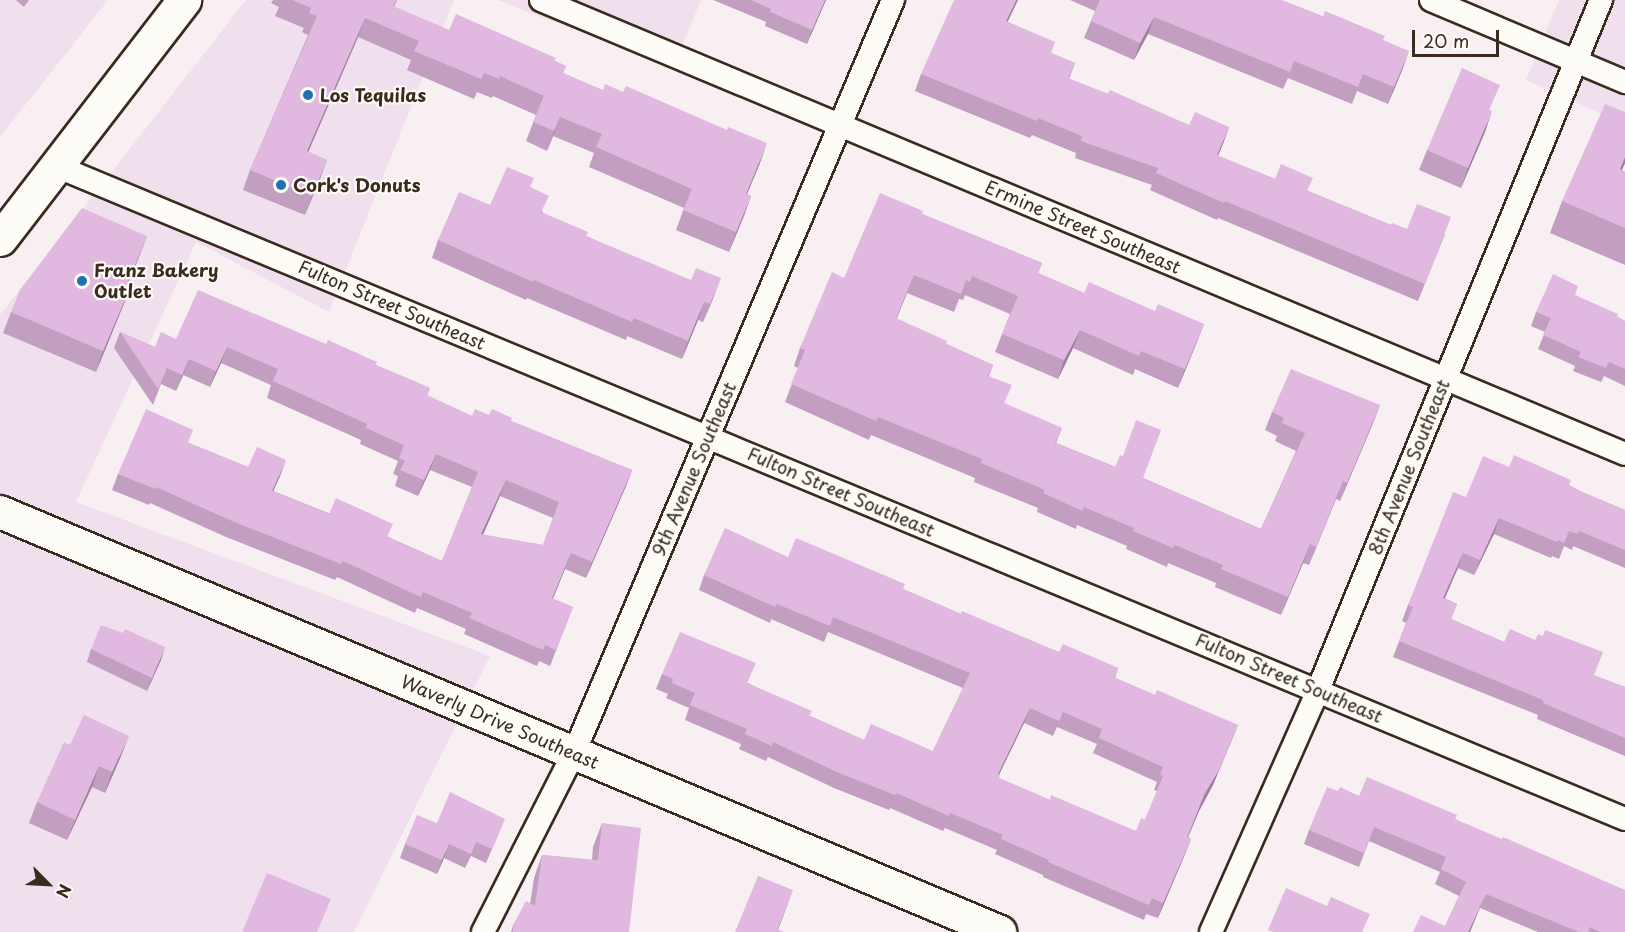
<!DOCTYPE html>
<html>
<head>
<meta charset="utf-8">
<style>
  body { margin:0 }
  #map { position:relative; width:1625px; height:932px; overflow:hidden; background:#f7eff2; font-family:"Playpen Sans",sans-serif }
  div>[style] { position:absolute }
  .built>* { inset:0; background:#f0dfed }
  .roads { filter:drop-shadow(2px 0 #3b2a1e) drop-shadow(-2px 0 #3b2a1e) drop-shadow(0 2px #3b2a1e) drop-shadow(0 -2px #3b2a1e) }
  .minor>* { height:22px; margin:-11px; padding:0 11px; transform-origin:11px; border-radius:11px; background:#fdfcf7 }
  .secondary>* { height:32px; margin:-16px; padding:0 16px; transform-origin:16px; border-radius:16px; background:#fdfcf7 }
  .primary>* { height:33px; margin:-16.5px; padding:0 16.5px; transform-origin:16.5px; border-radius:16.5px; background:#fdfcf7 }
  .wall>* { inset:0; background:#c29fc1 }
  .shaded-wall>* { inset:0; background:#9e829d }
  .building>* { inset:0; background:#e1b9e0 }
  .dots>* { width:16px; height:16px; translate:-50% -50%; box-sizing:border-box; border:3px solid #fdfcf7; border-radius:50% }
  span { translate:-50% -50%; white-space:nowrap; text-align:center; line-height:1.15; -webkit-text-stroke:4.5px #fdfcf7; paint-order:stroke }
  .poi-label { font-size:18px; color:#3b2a1e; font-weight:700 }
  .left { translate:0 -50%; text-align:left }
  .street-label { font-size:18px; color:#3b2a1e }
  .north { position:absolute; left:18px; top:854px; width:60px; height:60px; -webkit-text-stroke:4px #fdfcf7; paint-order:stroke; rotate:114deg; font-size:16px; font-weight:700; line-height:24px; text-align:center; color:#3b2a1e }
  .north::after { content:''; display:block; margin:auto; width:21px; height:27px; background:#3b2a1e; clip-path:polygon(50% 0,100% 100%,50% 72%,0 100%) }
  .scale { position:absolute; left:1412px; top:30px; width:87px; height:27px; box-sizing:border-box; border:3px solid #3b2a1e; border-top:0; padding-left:8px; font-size:18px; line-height:21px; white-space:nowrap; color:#3b2a1e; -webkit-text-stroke:4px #fdfcf7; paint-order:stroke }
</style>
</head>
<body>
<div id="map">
  <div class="built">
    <div style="clip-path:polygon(0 0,108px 0,0 137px)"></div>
    <div style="clip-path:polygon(246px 0,454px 0,329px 312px,196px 242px,76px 502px,490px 656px,354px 932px,0 932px,0 315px)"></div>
    <div style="clip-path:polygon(497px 0,701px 0,673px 67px)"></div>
    <div style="clip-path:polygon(1559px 0,1625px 0,1625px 124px,1526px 80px)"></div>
  </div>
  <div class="roads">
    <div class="minor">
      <div style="left:541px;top:0;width:1175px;rotate:22.72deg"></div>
      <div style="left:1431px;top:0;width:211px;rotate:22.9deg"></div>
      <div style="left:56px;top:166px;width:1699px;rotate:22.6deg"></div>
      <div style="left:483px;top:932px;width:201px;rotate:-63.1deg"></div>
      <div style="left:574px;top:753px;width:818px;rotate:-67.04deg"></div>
      <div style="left:1211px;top:932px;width:265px;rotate:-66.1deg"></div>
      <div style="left:1318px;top:690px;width:746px;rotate:-67.7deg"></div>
    </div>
    <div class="secondary">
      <div style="left:0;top:512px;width:1085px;rotate:22.78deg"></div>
    </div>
    <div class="primary">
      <div style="left:0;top:239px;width:302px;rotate:-52.4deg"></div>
    </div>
  </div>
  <div class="wall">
    <div style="clip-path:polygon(16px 0,29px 0,24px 7px)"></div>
    <div style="clip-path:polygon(273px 0,397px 0,394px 7px,449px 30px,555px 61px,566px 66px,563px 73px,760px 163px,747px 194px,751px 196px,729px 252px,676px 230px,684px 208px,589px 167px,594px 153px,553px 136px,547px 151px,526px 141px,536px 115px,493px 96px,492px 98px,477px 92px,474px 99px,407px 70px,411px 60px,358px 37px,308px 152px,327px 160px,305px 215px,243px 190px,250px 170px,308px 35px,302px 32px,304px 28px,275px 16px,279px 7px,271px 3px)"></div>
    <div style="clip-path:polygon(713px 0,826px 0,807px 44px,765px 26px,766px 22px)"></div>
    <div style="clip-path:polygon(1070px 0,1281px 0,1383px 40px,1403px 68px,1388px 104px,1357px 91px,1352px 104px,1288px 78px,1283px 89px,1148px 34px,1134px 60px,1084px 38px,1095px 11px)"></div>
    <div style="clip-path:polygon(1008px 22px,1051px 53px,1075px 63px,1069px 79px,1189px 125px,1229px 127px,1218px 156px,1275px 179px,1308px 191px,1391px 225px,1407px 229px,1445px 234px,1418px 301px,1218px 218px,1217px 220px,1150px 190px,1152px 185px,1075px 158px,1076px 153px,1032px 135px,1030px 138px,915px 91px,921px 74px)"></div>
    <div style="clip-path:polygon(1490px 110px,1485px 132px,1461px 188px,1419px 170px,1427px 150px)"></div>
    <div style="clip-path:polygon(1625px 112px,1625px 163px,1622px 170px,1625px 172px,1625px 265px,1550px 233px,1562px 201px)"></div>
    <div style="clip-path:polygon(531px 187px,543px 213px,586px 236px,714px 296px,703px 322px,698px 320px,682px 359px,627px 336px,626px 340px,527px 298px,526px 300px,432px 258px,438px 240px,490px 205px)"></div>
    <div style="clip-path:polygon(922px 214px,1042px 263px,1038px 273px,1084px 293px,1204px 324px,1178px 388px,1135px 369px,1133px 375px,1073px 348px,1058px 379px,995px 352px,1010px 314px,965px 295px,963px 300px,959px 299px,954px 312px,907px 293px,896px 319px,946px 344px,993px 365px,989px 376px,1005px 404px,1062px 428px,1056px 443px,1143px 478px,1261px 529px,1296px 451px,1275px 441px,1277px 436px,1265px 430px,1272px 412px,1380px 405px,1373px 423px,1340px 501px,1336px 499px,1309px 565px,1303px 563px,1281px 615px,1215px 587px,1216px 583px,1168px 563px,1167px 567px,1126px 549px,1127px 546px,1077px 525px,1076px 529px,1037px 512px,1038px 508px,974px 482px,975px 478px,871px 435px,869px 440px,785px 402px,798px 368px,794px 366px,800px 348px,844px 278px)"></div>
    <div style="clip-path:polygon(147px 236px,128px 284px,131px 285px,123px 306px,96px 372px,3px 333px,11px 312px)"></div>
    <div style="clip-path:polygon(1575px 295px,1625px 321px,1625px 386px,1604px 376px,1601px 382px,1573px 371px,1575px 366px,1538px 349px,1545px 332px,1531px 326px,1536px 312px)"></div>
    <div style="clip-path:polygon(evenodd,120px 332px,155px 347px,176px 339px,326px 344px,430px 388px,427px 396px,472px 416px,489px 415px,511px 421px,632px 470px,626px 486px,586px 578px,565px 569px,553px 599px,573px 607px,550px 666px,539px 661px,537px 666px,464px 634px,466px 629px,417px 608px,415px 613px,337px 577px,335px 580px,226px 537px,150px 503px,149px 505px,112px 490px,118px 474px,189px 443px,248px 467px,280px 476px,273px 491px,388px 537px,442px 561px,472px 487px,430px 470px,418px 496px,395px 486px,398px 476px,393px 474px,398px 461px,360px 444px,361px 440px,267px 398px,271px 385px,221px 363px,210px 387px,183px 375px,176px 391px,161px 384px,153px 405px,114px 348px,120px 332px,500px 496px,553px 518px,543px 545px,483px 535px,500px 496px)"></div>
    <div style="clip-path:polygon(1509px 467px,1569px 485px,1582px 492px,1625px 510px,1625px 568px,1573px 546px,1572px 550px,1564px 546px,1559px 559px,1552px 556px,1551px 558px,1494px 534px,1474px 575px,1458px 568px,1444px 598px,1457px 604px,1451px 619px,1504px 642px,1625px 687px,1625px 756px,1537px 719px,1538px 715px,1393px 657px,1406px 623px,1402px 621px,1408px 605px,1466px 497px)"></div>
    <div style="clip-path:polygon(evenodd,788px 557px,903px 589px,961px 614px,1059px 652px,1118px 668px,1115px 678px,1155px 695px,1238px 725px,1213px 785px,1199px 811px,1188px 837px,1191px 839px,1185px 854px,1158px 918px,1146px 914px,1144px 920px,1043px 877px,1043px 875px,995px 854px,997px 850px,945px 828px,943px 831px,890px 808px,889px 810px,834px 788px,768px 757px,766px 761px,739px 749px,741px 744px,685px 720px,689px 708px,666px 698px,668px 694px,656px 689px,662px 674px,748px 683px,810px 716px,864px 740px,933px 751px,963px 688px,828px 632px,824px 642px,771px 619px,770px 623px,699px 590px,704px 575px,788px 557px,1024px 723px,1053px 736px,1057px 727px,1097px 744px,1093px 753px,1157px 782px,1154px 790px,1157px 791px,1145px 820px,1136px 831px,1050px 800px,999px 778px,999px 775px,1024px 723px)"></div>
    <div style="clip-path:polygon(91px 649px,161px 660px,147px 691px,87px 662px)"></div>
    <div style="clip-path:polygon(70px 745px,121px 756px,105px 793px,92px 787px,67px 840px,29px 823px,37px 802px)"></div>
    <div style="clip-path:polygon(1338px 791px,1455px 819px,1625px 932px,1538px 932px,1480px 908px,1445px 926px,1459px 896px,1435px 884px,1440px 872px,1369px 841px,1359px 867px,1304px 844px,1309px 830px)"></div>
    <div style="clip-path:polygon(437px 823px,499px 833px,486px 863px,471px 856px,465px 868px,444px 858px,437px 874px,400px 858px,405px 844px)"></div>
    <div style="clip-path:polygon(602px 823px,629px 932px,511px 932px,513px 925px,530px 904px,534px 878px,542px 855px,592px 860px,593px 847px)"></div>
  </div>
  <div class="shaded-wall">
    <div style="clip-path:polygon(825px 0,826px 0,807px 44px,812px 30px)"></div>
    <div style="clip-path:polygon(1016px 0,1018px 0,1000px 38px,1006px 21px)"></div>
    <div style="clip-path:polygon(1154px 17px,1148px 34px,1134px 60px,1140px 43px)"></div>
    <div style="clip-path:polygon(365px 18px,358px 37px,300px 171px,307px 151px)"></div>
    <div style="clip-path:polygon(1409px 51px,1403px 68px,1388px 104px,1394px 87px)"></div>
    <div style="clip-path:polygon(1492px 111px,1485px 132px,1461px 188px,1468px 168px)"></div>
    <div style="clip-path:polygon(560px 117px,553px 136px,547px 151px,554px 131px)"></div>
    <div style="clip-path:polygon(1229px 127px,1223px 144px,1211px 172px,1217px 155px)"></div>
    <div style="clip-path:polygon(767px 143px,760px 163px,739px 213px,746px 194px)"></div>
    <div style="clip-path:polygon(1625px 157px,1625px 163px,1608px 201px,1620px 169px)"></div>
    <div style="clip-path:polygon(327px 160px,320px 179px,305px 215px,312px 196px)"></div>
    <div style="clip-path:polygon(751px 196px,744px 216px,729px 252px,736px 232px)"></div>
    <div style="clip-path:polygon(147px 236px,139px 257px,119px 305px,127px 284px)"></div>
    <div style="clip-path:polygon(914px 275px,907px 293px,889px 337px,896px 318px)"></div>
    <div style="clip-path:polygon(721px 278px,714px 296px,703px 322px,710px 304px)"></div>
    <div style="clip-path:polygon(131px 285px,123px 306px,96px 372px,103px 351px)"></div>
    <div style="clip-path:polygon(704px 302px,698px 320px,682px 359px,688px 341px)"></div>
    <div style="clip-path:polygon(1204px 324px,1197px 342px,1178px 388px,1185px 369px)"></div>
    <div style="clip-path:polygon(1080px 330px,1073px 348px,1058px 379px,1064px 360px)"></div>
    <div style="clip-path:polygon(227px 347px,221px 363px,210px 387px,216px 371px)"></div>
    <div style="clip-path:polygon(189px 359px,183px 375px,176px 391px,182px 375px)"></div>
    <div style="clip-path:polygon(1380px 405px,1373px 423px,1340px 501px,1347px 483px)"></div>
    <div style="clip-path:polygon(436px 454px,430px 470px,418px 496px,424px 480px)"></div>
    <div style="clip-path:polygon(286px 460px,280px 476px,266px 507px,272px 491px)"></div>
    <div style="clip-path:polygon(632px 470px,626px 486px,586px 578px,592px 562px)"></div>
    <div style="clip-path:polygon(506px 480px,500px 496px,476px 550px,481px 534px)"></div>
    <div style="clip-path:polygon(1343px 481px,1336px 499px,1309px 565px,1316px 547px)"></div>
    <div style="clip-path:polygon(1499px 518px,1494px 534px,1474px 575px,1480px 560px)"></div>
    <div style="clip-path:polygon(1310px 544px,1303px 563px,1281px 615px,1288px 597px)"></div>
    <div style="clip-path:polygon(571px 553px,565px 569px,546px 614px,552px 598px)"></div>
    <div style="clip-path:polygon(1463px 553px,1458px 568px,1438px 614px,1443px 598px)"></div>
    <div style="clip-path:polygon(165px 647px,161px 660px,147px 691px,152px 678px)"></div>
    <div style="clip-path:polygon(1030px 708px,1024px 723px,992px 789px,998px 774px)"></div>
    <div style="clip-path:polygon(1238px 725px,1213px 785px,1199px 811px,1182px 852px,1204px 795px)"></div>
    <div style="clip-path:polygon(129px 736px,121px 756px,105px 793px,112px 772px)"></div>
    <div style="clip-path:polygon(99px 766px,92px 787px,67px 840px,75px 820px)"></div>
    <div style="clip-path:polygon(1191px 839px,1185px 854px,1158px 918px,1163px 903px)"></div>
    <div style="clip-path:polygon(449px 844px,444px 858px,437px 874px,442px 860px)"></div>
    <div style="clip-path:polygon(793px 890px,784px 914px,777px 932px,776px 932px)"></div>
    <div style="clip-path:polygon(1486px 894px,1480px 908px,1470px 932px,1468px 932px)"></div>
  </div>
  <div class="building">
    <div style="clip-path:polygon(292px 0,396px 0,393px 6px,449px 30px,456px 14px,556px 58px,554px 61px,566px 66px,563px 73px,603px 90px,605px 84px,623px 92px,626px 86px,727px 130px,728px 127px,767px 143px,746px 194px,751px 196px,736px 232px,683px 210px,692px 189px,596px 147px,602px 134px,560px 117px,554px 131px,533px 122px,544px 96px,500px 76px,499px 79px,484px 73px,481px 79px,414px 51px,419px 41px,365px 18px,307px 151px,327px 160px,312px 196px,250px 170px,317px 16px,309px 13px,311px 8px)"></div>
    <div style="clip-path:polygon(751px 0,825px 0,812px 30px,770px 12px,771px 9px)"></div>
    <div style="clip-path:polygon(954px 0,1016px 0,1006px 21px,1055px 42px,1051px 53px,1075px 63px,1068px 78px,1108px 94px,1110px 90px,1189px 125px,1195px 112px,1229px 127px,1217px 155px,1275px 179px,1281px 164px,1313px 178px,1307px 191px,1391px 225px,1392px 223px,1407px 229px,1417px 204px,1451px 217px,1425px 284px,1225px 201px,1224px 203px,1156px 173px,1158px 168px,1081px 141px,1082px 136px,1038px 118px,1037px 121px,921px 74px)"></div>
    <div style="clip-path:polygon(1100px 0,1281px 0,1323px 17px,1325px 11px,1385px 36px,1383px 40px,1409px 51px,1394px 87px,1363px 74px,1358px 87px,1294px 61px,1290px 72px,1154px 17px,1140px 43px,1091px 21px)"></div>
    <div style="clip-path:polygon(1462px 68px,1500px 85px,1489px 110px,1492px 111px,1468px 168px,1427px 150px)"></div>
    <div style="clip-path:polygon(1605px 104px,1625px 112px,1625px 157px,1620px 169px,1625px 172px,1625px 228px,1562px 201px)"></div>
    <div style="clip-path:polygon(507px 167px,534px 178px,530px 187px,549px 196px,541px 212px,588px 232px,586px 236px,691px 280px,696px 268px,721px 278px,710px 304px,704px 302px,688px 341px,634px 318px,632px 322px,534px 280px,533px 282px,438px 240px,459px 192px,490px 205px)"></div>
    <div style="clip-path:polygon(880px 193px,923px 211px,922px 214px,1042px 263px,1038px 273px,1084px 293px,1089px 282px,1155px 311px,1158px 304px,1204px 324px,1185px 369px,1141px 351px,1139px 356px,1080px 330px,1064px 360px,1002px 334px,1018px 296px,972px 276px,970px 282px,966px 280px,961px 294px,914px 275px,896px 318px,947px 341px,946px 344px,993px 365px,988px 376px,1012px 385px,1004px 403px,1062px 428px,1055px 443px,1115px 467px,1120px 455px,1123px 456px,1136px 420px,1161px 430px,1143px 478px,1261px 529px,1305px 433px,1282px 423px,1284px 418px,1272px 412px,1291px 369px,1380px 405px,1347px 483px,1343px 481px,1316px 547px,1310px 544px,1288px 597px,1221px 569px,1223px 565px,1175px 545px,1173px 548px,1133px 531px,1134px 528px,1084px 507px,1082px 511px,1043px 493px,1045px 490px,981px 463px,982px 459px,878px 417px,876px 421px,791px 384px,805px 350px,800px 348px,832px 272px,844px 278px)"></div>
    <div style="clip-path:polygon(82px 208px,147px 236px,127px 284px,131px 285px,103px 351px,11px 312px,20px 290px)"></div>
    <div style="clip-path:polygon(1553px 274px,1578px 286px,1575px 295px,1618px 314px,1617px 317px,1625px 321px,1625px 369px,1609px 362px,1606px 368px,1578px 357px,1581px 352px,1543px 335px,1551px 318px,1536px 312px)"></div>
    <div style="clip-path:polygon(evenodd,198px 290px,326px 344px,328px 340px,377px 362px,376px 365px,430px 388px,427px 395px,472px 416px,475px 409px,489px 415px,492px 409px,512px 418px,511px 421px,632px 470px,592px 562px,571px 553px,552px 598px,573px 607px,556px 650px,545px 645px,543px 650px,469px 618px,472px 613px,423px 592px,421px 597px,343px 561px,341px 564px,232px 521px,156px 487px,155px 489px,118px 474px,146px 409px,193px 430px,188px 443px,248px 467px,257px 447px,286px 460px,272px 491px,329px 514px,336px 498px,393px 524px,387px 537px,442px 561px,478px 472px,436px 454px,424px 480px,400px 470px,405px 461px,399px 458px,404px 445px,366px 428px,367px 424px,273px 381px,278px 369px,227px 347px,216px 371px,189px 359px,182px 375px,167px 368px,158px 389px,120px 332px,155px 347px,161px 332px,176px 339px,198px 290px,506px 480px,559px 502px,543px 545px,481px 534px,506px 480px)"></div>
    <div style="clip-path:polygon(1514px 455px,1571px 480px,1569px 485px,1582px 492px,1625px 510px,1625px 550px,1579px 531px,1577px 534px,1569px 531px,1564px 543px,1558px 540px,1557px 542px,1499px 518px,1480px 560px,1463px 553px,1443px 598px,1457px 604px,1451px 619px,1504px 642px,1510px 629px,1535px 640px,1538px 634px,1543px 636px,1545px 630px,1603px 652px,1594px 675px,1625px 687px,1625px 738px,1543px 703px,1543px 700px,1399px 641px,1413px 607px,1408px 605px,1453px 492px,1466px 497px,1483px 456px,1509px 467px)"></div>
    <div style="clip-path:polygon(evenodd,725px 528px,788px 557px,796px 538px,905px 584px,903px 589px,961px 614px,962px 611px,1059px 652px,1063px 644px,1118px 668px,1114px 678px,1155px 695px,1157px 690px,1238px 725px,1219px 770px,1204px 795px,1187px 837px,1191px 839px,1163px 903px,1152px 898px,1149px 905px,1048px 862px,1049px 860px,1001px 839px,1003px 835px,950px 813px,949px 816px,896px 793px,895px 795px,839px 773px,773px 742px,772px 746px,745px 734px,747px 729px,690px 705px,695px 693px,672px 683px,673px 679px,662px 674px,680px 632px,756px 663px,747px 683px,812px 711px,809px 716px,864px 740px,871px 724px,933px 751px,970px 673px,833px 617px,830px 626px,777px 604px,775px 607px,704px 575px,725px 528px,1030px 708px,1059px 721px,1063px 712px,1102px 729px,1099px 738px,1163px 767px,1160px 775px,1163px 776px,1145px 820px,1141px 818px,1136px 831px,1051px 795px,1050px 800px,999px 778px,1000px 775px,998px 774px,1030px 708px)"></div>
    <div style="clip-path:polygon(101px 625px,123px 633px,125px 629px,165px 647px,152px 678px,91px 649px)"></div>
    <div style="clip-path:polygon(84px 715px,129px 736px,112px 772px,99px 766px,75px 820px,37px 802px,64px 742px,70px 745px)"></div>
    <div style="clip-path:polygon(1367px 777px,1457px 815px,1455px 819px,1502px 839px,1503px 837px,1625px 890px,1625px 932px,1600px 932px,1590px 927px,1588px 932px,1579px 932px,1486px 894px,1468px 932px,1413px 932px,1421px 915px,1445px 926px,1466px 882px,1441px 869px,1446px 857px,1374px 827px,1364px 853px,1309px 830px,1327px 787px,1338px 791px,1340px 787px,1359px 796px)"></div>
    <div style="clip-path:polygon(450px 792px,505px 819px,492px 849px,476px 842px,471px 854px,449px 844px,442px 860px,405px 844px,417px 815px,437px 823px)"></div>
    <div style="clip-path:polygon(602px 823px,641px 828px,629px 932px,513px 932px,513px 925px,526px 901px,535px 906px,542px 855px,598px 860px)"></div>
    <div style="clip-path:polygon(267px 873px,331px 899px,317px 932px,242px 932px)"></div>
    <div style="clip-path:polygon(758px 876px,793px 890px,777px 929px,784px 932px,735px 932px)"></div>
    <div style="clip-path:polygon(1286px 888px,1327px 906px,1331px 897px,1370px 914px,1362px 932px,1273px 932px,1268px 930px)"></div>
  </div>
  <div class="dots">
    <div style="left:308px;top:95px;background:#1f6fb2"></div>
    <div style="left:281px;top:185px;background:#1f6fb2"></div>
    <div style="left:82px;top:281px;background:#1f6fb2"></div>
  </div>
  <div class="poi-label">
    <span class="left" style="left:320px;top:95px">Los Tequilas</span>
    <span class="left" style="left:293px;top:185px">Cork's Donuts</span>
    <span class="left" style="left:94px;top:281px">Franz Bakery<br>Outlet</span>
  </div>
  <div class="street-label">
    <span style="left:1083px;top:227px;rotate:23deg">Ermine Street Southeast</span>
    <span style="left:392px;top:305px;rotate:23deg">Fulton Street Southeast</span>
    <span style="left:1409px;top:467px;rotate:-68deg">8th Avenue Southeast</span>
    <span style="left:694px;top:469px;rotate:-67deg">9th Avenue Southeast</span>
    <span style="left:841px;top:492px;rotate:23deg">Fulton Street Southeast</span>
    <span style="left:1289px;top:678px;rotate:23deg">Fulton Street Southeast</span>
    <span style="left:500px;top:722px;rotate:23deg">Waverly Drive Southeast</span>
  </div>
  <div class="north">N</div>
  <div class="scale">20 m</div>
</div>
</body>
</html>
